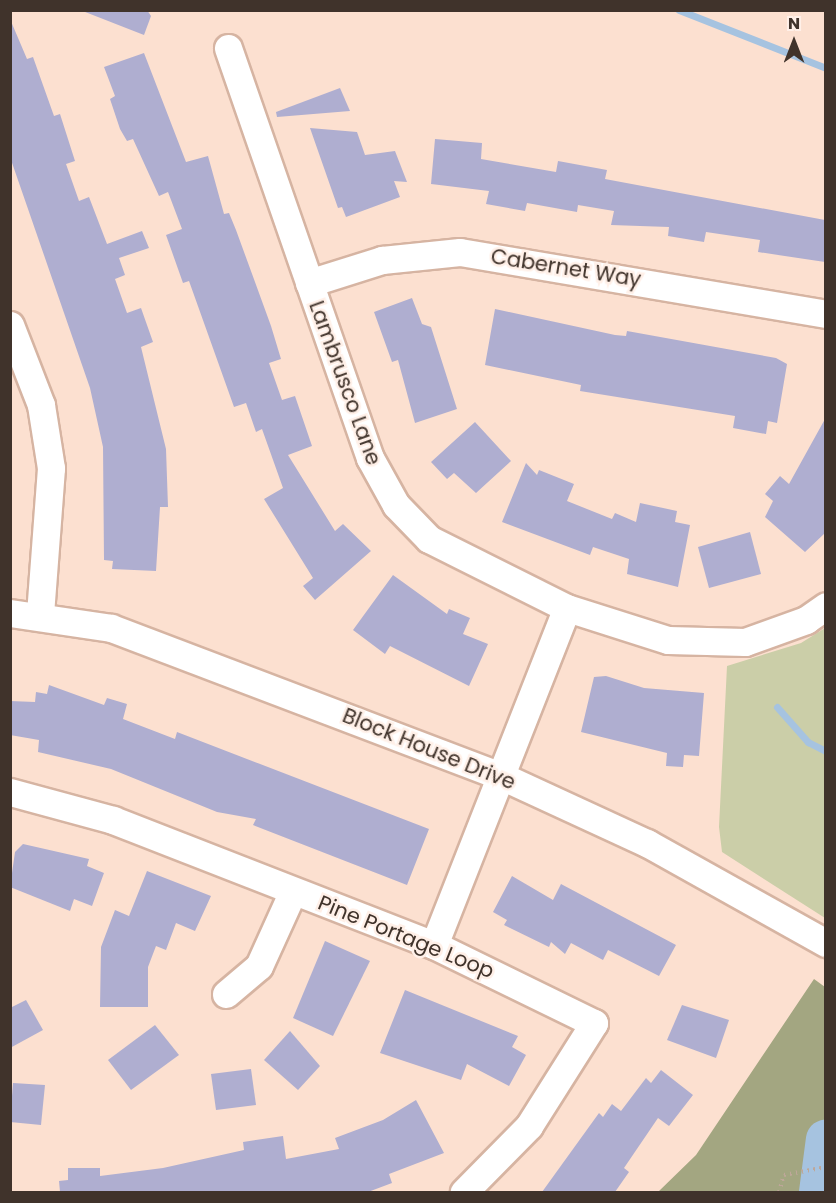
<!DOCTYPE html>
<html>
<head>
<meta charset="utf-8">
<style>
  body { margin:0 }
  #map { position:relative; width:836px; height:1203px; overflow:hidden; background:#fce0d0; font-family:Poppins,sans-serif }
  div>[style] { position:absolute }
  .green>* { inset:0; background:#cbcea8 }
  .forest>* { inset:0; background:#a3a681 }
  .stream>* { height:7px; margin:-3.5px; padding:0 3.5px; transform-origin:3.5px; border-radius:3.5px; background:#a6c3e0 }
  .river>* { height:40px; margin:-20px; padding:0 20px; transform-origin:20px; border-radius:20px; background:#a6c3e0 }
  .building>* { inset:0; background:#afaed0 }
  .path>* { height:4px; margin-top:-2px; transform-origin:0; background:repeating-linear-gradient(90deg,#bea799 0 1.5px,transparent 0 6px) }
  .roads { filter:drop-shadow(2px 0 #d6b4a2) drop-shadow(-2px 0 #d6b4a2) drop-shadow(0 2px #d6b4a2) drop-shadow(0 -2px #d6b4a2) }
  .minor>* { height:27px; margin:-13.5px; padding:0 13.5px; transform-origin:13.5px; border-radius:13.5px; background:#fff }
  span { translate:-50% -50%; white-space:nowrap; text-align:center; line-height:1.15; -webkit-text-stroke:5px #fff0e8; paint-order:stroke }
  .street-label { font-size:21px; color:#40332b }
  .frame { position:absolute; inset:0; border:12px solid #40332b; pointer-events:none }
  .north { position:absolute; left:764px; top:12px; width:60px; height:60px; -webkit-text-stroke:4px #fff0e8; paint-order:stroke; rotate:0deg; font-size:16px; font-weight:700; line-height:24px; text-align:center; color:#40332b }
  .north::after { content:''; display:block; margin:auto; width:21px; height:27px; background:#40332b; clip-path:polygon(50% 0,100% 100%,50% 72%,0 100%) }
</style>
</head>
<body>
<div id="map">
  <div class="green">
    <div style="clip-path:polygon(825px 628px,825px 918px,722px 852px,719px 827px,727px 666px,801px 643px)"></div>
  </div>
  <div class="forest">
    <div style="clip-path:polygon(814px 979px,825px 987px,825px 1192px,658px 1192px,696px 1155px)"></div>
  </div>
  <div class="stream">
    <div style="left:679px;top:10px;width:158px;rotate:21.5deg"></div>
    <div style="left:777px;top:707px;width:47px;rotate:48.5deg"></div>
    <div style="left:808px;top:742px;width:20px;rotate:27deg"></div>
  </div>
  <div class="river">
    <div style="left:819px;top:1192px;width:53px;rotate:-82.5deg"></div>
  </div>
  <div class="building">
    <div style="clip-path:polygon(80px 10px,147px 10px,151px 16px,144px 35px)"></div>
    <div style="clip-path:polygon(10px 19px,27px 59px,33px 57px,54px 116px,60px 114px,75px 161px,66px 164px,79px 201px,89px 197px,107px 244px,142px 231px,149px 248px,119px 258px,125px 275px,115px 279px,127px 313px,141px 308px,153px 342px,141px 347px,166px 449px,168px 507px,160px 507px,156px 571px,112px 569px,113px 561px,104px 560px,103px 447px,90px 388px,10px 157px)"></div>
    <div style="clip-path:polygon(144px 53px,186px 162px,208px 156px,224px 214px,229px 213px,236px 230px,271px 326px,281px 359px,269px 363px,282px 400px,295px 396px,312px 446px,288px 455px,335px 531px,343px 524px,371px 551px,315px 600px,303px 586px,313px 578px,264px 499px,283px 488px,262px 429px,256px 432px,246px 403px,234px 407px,189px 281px,183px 283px,166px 235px,182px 229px,168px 192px,159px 196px,133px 139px,127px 141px,120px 129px,110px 99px,115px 96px,104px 67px)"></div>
    <div style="clip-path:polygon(340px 88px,350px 111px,277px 117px,276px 112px)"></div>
    <div style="clip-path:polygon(310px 128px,357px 132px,365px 155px,395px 151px,407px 182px,394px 181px,400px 197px,346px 217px,342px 207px,338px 208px)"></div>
    <div style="clip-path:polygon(435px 139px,482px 143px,481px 159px,556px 172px,558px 161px,607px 170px,605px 179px,825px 220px,825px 262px,758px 252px,760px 240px,706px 232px,704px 242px,668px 236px,669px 227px,611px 225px,614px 211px,578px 205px,577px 212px,527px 203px,525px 211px,486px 204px,489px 191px,431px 184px)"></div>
    <div style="clip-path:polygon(412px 298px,422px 324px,431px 327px,457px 409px,415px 423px,398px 360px,392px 362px,374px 312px)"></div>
    <div style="clip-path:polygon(495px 309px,615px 335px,626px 336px,627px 331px,776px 358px,787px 364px,777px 423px,768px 421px,766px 434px,733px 428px,735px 416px,580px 391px,581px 385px,485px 365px)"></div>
    <div style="clip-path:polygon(825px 419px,825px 533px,805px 552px,765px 517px,773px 501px,765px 494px,780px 476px,789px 484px)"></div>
    <div style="clip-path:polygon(475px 422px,511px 461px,476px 493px,454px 473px,447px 479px,431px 462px)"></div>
    <div style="clip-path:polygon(526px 463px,537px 475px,539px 470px,574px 484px,567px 501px,612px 519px,615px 513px,636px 522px,640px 503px,677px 511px,675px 522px,690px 525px,678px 587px,627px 574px,629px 559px,593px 547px,590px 555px,502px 522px)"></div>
    <div style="clip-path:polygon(750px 532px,761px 574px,709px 588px,698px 547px)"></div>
    <div style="clip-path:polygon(393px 575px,447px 614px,449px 609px,470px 618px,463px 634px,488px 644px,469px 686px,390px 646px,385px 654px,353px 630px)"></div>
    <div style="clip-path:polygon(606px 676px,644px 688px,704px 693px,699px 756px,684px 755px,683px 767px,666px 766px,667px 753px,581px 732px,594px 677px)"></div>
    <div style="clip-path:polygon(49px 685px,104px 705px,107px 698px,127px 704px,123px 719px,175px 739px,177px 732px,429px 829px,407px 885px,253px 825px,256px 819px,217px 812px,111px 769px,38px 752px,39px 740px,10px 735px,10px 701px,35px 702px,36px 692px,47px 694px)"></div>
    <div style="clip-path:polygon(23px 844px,89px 859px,87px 866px,104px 873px,92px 906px,74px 899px,70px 911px,10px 887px,15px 852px)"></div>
    <div style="clip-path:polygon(147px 871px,211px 896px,195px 931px,176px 923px,166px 950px,156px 946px,148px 967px,148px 1007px,100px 1007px,101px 947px,115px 910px,129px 916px)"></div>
    <div style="clip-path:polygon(512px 876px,553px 900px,561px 884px,676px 945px,659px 976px,608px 950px,603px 960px,571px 943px,565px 954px,551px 942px,549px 947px,504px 925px,507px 920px,493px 912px)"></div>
    <div style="clip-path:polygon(325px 941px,370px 961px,333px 1036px,293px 1018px)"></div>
    <div style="clip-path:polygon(405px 990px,518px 1036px,512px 1047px,526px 1055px,509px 1086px,467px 1064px,461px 1080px,380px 1053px)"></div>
    <div style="clip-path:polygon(26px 1000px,43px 1030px,10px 1048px,10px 1008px)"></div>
    <div style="clip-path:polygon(682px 1005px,729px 1020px,716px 1058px,667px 1040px)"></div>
    <div style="clip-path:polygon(155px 1025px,179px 1055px,131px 1090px,108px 1060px)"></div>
    <div style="clip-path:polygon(290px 1031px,320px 1066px,298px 1090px,264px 1060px)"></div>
    <div style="clip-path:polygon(251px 1069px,256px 1105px,216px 1110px,211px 1074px)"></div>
    <div style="clip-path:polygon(661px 1070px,693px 1095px,669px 1126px,658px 1118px,624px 1168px,629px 1172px,615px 1192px,542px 1192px,599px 1113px,603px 1117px,612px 1104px,621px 1111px,646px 1078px,651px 1083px)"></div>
    <div style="clip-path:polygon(13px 1083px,45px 1085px,41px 1125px,10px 1122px)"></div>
    <div style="clip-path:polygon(416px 1100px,444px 1153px,389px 1174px,392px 1183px,368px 1192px,60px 1192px,59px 1181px,68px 1180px,68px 1168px,100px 1168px,100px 1176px,163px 1168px,244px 1150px,243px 1142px,283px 1136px,286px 1159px,339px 1149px,335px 1138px,383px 1120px)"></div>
  </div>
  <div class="path">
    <div style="left:779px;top:1192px;width:18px;rotate:-74deg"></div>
    <div style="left:784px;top:1175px;width:43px;rotate:-10.8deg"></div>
  </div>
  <div class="roads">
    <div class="minor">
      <div style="left:228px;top:48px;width:434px;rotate:70.9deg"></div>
      <div style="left:370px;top:458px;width:54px;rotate:61deg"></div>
      <div style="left:396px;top:505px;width:47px;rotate:45.9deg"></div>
      <div style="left:429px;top:539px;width:154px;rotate:26.6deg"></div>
      <div style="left:567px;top:608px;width:106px;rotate:17.6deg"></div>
      <div style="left:668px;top:640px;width:77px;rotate:1.5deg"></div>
      <div style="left:745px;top:642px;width:65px;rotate:-19.8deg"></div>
      <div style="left:806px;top:620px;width:24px;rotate:-35deg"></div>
      <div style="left:309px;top:283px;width:77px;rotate:-17.5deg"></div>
      <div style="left:382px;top:260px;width:78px;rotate:-5.9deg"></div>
      <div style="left:460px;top:252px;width:371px;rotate:9.6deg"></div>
      <div style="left:10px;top:325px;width:86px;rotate:68.8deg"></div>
      <div style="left:41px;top:405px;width:64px;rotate:81deg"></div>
      <div style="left:51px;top:468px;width:145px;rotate:94.3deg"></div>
      <div style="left:10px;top:613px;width:102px;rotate:8.4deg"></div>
      <div style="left:111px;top:628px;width:417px;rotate:20.8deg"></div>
      <div style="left:501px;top:776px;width:161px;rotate:24.7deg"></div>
      <div style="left:647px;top:843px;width:205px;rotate:29.2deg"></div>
      <div style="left:10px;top:792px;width:107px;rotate:15.2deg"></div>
      <div style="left:113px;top:820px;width:344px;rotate:21.3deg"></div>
      <div style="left:434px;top:945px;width:178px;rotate:26deg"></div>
      <div style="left:594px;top:1023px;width:122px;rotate:122.3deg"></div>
      <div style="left:529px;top:1126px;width:93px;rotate:134.6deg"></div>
      <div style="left:434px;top:945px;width:362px;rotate:-68.5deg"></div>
      <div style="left:226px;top:994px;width:43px;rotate:-40.3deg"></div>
      <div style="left:259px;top:966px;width:82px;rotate:-65.6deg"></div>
    </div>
  </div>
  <div class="street-label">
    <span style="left:566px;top:268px;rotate:9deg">Cabernet Way</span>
    <span style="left:345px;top:383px;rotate:70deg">Lambrusco Lane</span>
    <span style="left:429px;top:749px;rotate:22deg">Block House Drive</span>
    <span style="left:406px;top:937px;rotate:22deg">Pine Portage Loop</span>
  </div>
  <div class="frame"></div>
  <div class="north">N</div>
</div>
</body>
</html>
